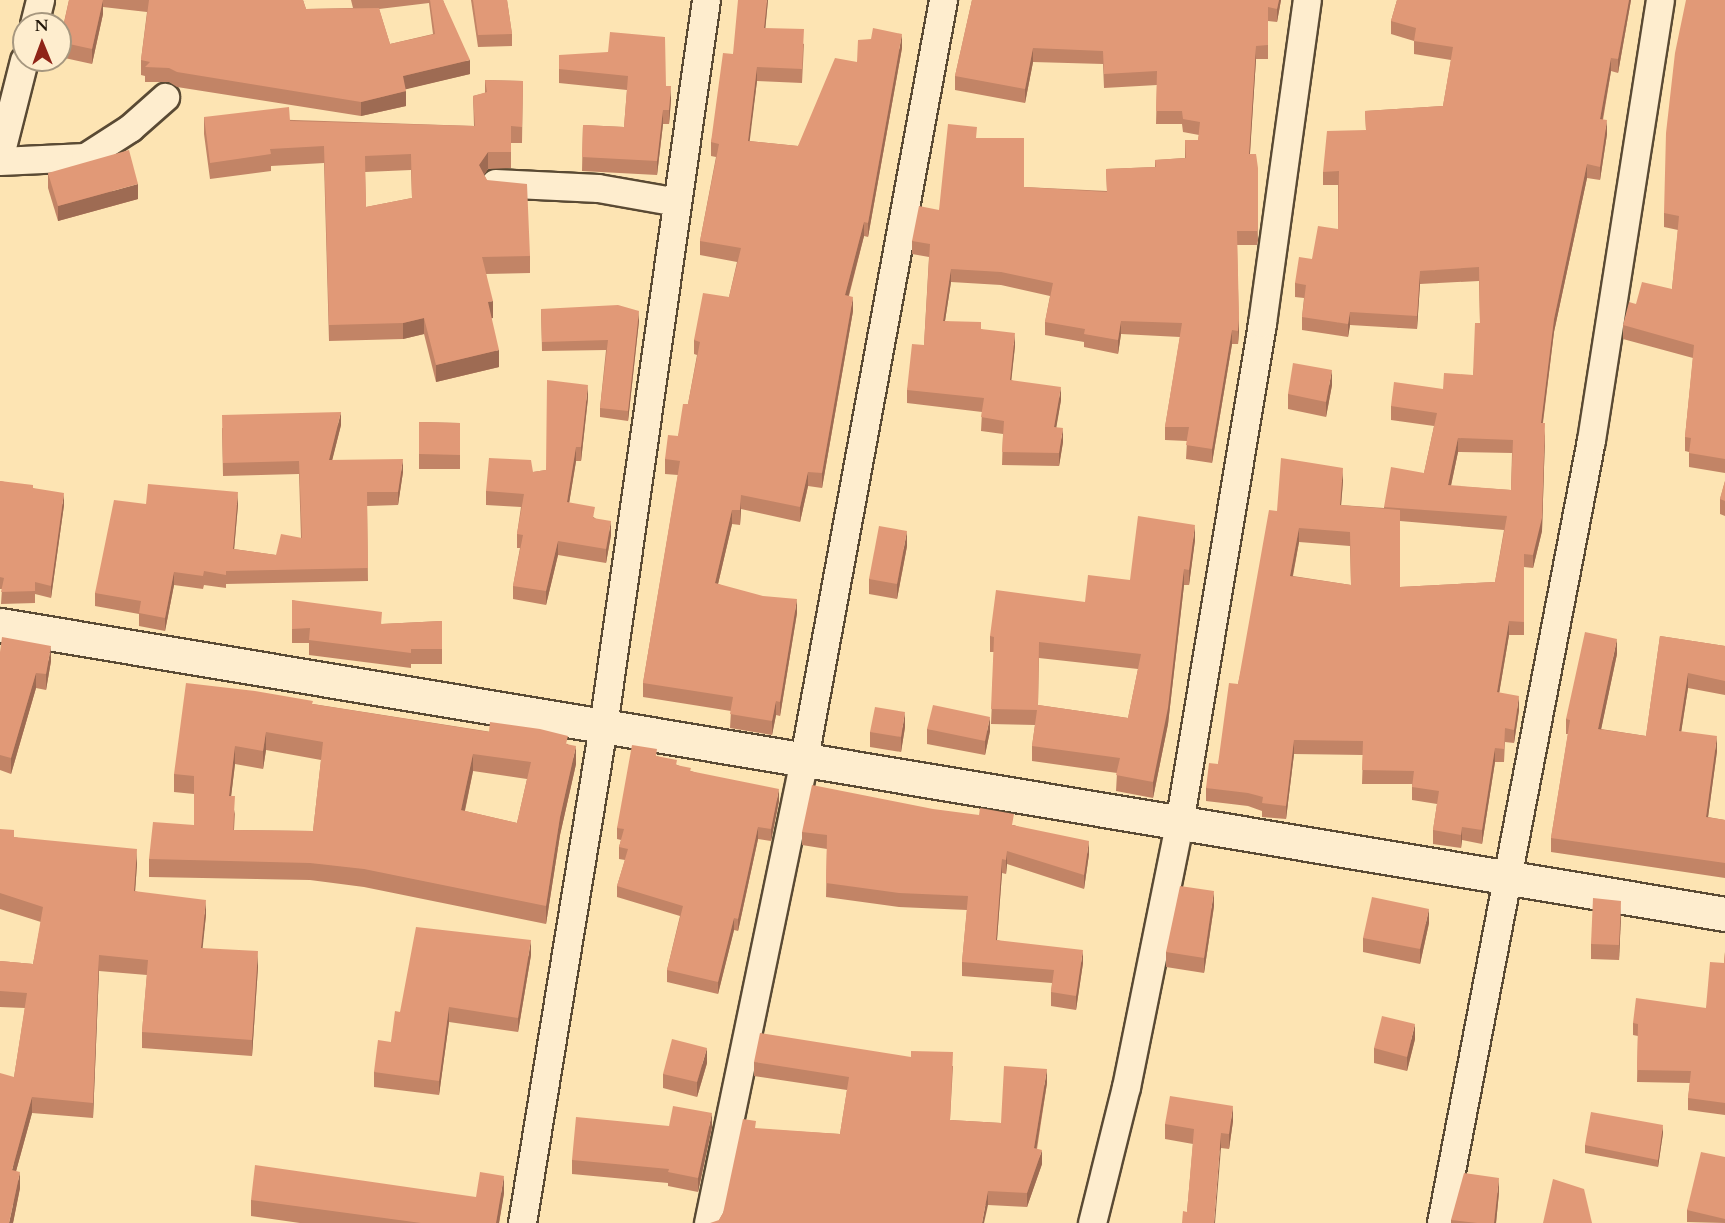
<!DOCTYPE html>
<html>
<head>
<meta charset="utf-8">
<style>
  body { margin:0 }
  #map { position:relative; width:1725px; height:1223px; overflow:hidden; background:#fde4b3; font-family:Cardo,serif }
  div>[style] { position:absolute }
  .roads { filter:drop-shadow(2px 0 #5a4a34) drop-shadow(-2px 0 #5a4a34) drop-shadow(0 2px #5a4a34) drop-shadow(0 -2px #5a4a34) }
  .minor>* { height:27px; margin:-13.5px; padding:0 13.5px; transform-origin:13.5px; border-radius:13.5px; background:#feedce }
  .tertiary>* { height:33px; margin:-16.5px; padding:0 16.5px; transform-origin:16.5px; border-radius:16.5px; background:#feedce }
  .wall>* { inset:0; background:#c28466 }
  .shaded-wall>* { inset:0; background:#9e6b53 }
  .building>* { inset:0; background:#e19977 }
  span { translate:-50% -50%; white-space:nowrap; text-align:center; line-height:1.15; -webkit-text-stroke:6px #feedce; paint-order:stroke }
  .north { position:absolute; left:12px; top:12px; width:60px; height:60px; box-sizing:border-box; background:#feedce; border:2px solid #a6977f; border-radius:50%; rotate:359deg; font-size:16px; font-weight:700; line-height:24px; text-align:center; color:#231709 }
  .north::after { content:''; display:block; margin:auto; width:21px; height:27px; background:#8f2418; clip-path:polygon(50% 0,100% 100%,50% 72%,0 100%) }
</style>
</head>
<body>
<div id="map">
  <div class="roads">
    <div class="minor">
      <div style="left:34px;top:24px;width:25px;rotate:-76deg"></div>
      <div style="left:0;top:155px;width:98px;rotate:-75.8deg"></div>
      <div style="left:0;top:161px;width:85px;rotate:-2.7deg"></div>
      <div style="left:85px;top:157px;width:54px;rotate:-32.8deg"></div>
      <div style="left:130px;top:128px;width:47px;rotate:-41.5deg"></div>
      <div style="left:495px;top:183px;width:103px;rotate:2.8deg"></div>
      <div style="left:598px;top:188px;width:80px;rotate:10deg"></div>
      <div style="left:522px;top:1223px;width:504px;rotate:-80.74deg"></div>
      <div style="left:603px;top:726px;width:733px;rotate:-81.93deg"></div>
      <div style="left:708px;top:1223px;width:475px;rotate:-78.3deg"></div>
      <div style="left:804px;top:758px;width:771px;rotate:-79.61deg"></div>
      <div style="left:1092px;top:1223px;width:140px;rotate:-76deg"></div>
      <div style="left:1126px;top:1087px;width:268px;rotate:-78.6deg"></div>
      <div style="left:1179px;top:824px;width:508px;rotate:-80.59deg"></div>
      <div style="left:1262px;top:323px;width:326px;rotate:-82.1deg"></div>
      <div style="left:1441px;top:1223px;width:797px;rotate:-79.16deg"></div>
      <div style="left:1591px;top:440px;width:445px;rotate:-81.1deg"></div>
    </div>
    <div class="tertiary">
      <div style="left:0;top:625px;width:1749px;rotate:9.51deg"></div>
    </div>
  </div>
  <div class="wall">
    <div style="clip-path:polygon(evenodd,69px 0,303px 0,306px 9px,353px 8px,351px 0,443px 0,470px 74px,405px 89px,406px 106px,361px 116px,177px 87px,169px 82px,145px 82px,145px 76px,141px 75px,141px 60px,147px 12px,103px 7px,103px 14px,92px 64px,60px 57px,60px 40px,69px 0,429px 3px,433px 34px,390px 44px,379px 9px,429px 3px)"></div>
    <div style="clip-path:polygon(471px 0,507px 0,512px 34px,512px 46px,478px 47px)"></div>
    <div style="clip-path:polygon(768px 0,765px 29px,804px 44px,802px 83px,757px 81px,749px 141px,798px 146px,857px 62px,902px 48px,868px 237px,864px 236px,849px 296px,853px 311px,822px 488px,808px 486px,800px 522px,741px 509px,740px 525px,732px 524px,718px 584px,797px 613px,780px 716px,776px 715px,772px 735px,730px 728px,731px 711px,643px 697px,643px 683px,678px 475px,665px 474px,665px 459px,678px 436px,688px 404px,697px 355px,694px 354px,694px 340px,729px 297px,737px 262px,700px 255px,700px 241px,716px 157px,711px 156px,711px 142px,733px 54px)"></div>
    <div style="clip-path:polygon(972px 0,1281px 0,1277px 22px,1268px 21px,1268px 59px,1256px 59px,1250px 154px,1256px 154px,1258px 241px,1257px 245px,1237px 245px,1239px 330px,1238px 344px,1232px 344px,1212px 463px,1186px 459px,1187px 441px,1165px 440px,1165px 427px,1180px 337px,1121px 334px,1118px 354px,1084px 347px,1084px 342px,1045px 335px,1045px 322px,1050px 296px,1001px 285px,951px 282px,945px 321px,981px 329px,1015px 346px,1011px 380px,1061px 400px,1056px 427px,1063px 442px,1059px 466px,1002px 465px,1003px 434px,981px 431px,982px 412px,907px 403px,907px 390px,924px 345px,929px 257px,912px 254px,912px 241px,939px 210px,977px 138px,1024px 187px,1107px 191px,1106px 169px,1155px 167px,1155px 160px,1185px 158px,1185px 140px,1198px 140px,1199px 135px,1183px 132px,1182px 124px,1156px 124px,1157px 85px,1104px 88px,1103px 64px,1033px 62px,1025px 103px,955px 90px,955px 76px)"></div>
    <div style="clip-path:polygon(evenodd,1397px 0,1631px 0,1618px 73px,1611px 71px,1603px 120px,1607px 134px,1600px 180px,1587px 178px,1554px 332px,1543px 423px,1545px 436px,1542px 531px,1533px 568px,1524px 567px,1524px 635px,1509px 635px,1499px 693px,1519px 710px,1514px 743px,1505px 742px,1504px 762px,1495px 762px,1482px 844px,1462px 840px,1461px 848px,1433px 844px,1433px 830px,1437px 804px,1412px 800px,1412px 784px,1362px 784px,1363px 755px,1294px 754px,1286px 819px,1262px 817px,1262px 811px,1248px 806px,1206px 801px,1206px 788px,1218px 764px,1238px 684px,1277px 511px,1343px 481px,1341px 505px,1384px 508px,1384px 507px,1424px 473px,1434px 426px,1391px 420px,1391px 406px,1443px 389px,1473px 375px,1480px 323px,1479px 281px,1420px 284px,1417px 329px,1350px 325px,1348px 337px,1302px 330px,1302px 317px,1304px 298px,1295px 297px,1295px 283px,1312px 259px,1338px 229px,1338px 185px,1323px 185px,1323px 172px,1366px 130px,1365px 111px,1443px 106px,1451px 60px,1414px 54px,1414px 41px,1391px 34px,1391px 21px,1397px 0,1458px 452px,1512px 453px,1511px 490px,1451px 486px,1458px 452px,1397px 0,1400px 521px,1504px 530px,1495px 582px,1400px 587px,1400px 521px,1397px 0,1299px 542px,1350px 546px,1351px 585px,1293px 576px,1299px 542px)"></div>
    <div style="clip-path:polygon(1725px 0,1725px 473px,1689px 467px,1689px 452px,1685px 451px,1685px 437px,1693px 358px,1623px 339px,1623px 325px,1636px 304px,1672px 289px,1678px 230px,1664px 227px,1664px 213px)"></div>
    <div style="clip-path:polygon(559px 55px,666px 86px,671px 100px,669px 124px,663px 124px,657px 175px,582px 171px,583px 125px,624px 127px,627px 90px,559px 83px)"></div>
    <div style="clip-path:polygon(evenodd,485px 80px,523px 81px,522px 143px,511px 143px,511px 168px,488px 169px,484px 175px,530px 256px,530px 273px,486px 274px,493px 318px,491px 318px,499px 367px,436px 382px,424px 334px,403px 339px,329px 341px,324px 163px,271px 166px,271px 171px,210px 179px,204px 134px,204px 117px,474px 126px,473px 96px,485px 93px,485px 80px,411px 170px,412px 198px,366px 207px,365px 172px,411px 170px)"></div>
    <div style="clip-path:polygon(48px 173px,138px 199px,58px 221px,48px 188px)"></div>
    <div style="clip-path:polygon(541px 309px,639px 321px,628px 421px,600px 417px,600px 408px,606px 350px,542px 351px)"></div>
    <div style="clip-path:polygon(1332px 385px,1326px 417px,1288px 409px,1288px 394px)"></div>
    <div style="clip-path:polygon(588px 398px,581px 461px,576px 461px,569px 503px,595px 518px,611px 535px,606px 563px,558px 555px,546px 605px,513px 599px,513px 586px,520px 548px,517px 548px,517px 534px,521px 507px,486px 505px,486px 491px,533px 472px,546px 470px)"></div>
    <div style="clip-path:polygon(419px 422px,460px 423px,460px 469px,419px 469px)"></div>
    <div style="clip-path:polygon(341px 425px,332px 460px,403px 472px,398px 505px,367px 506px,368px 581px,226px 584px,226px 588px,204px 585px,203px 589px,174px 585px,165px 631px,139px 626px,139px 614px,95px 606px,95px 593px,146px 504px,238px 505px,234px 549px,276px 555px,301px 538px,299px 474px,223px 476px,222px 428px)"></div>
    <div style="clip-path:polygon(0 481px,33px 488px,64px 505px,51px 598px,35px 594px,35px 603px,1px 604px,2px 589px,0 589px)"></div>
    <div style="clip-path:polygon(1725px 481px,1725px 516px,1720px 514px,1720px 499px)"></div>
    <div style="clip-path:polygon(evenodd,1195px 540px,1189px 585px,1184px 585px,1168px 724px,1153px 798px,1116px 791px,1117px 773px,1032px 761px,1032px 746px,1035px 725px,991px 724px,994px 652px,990px 652px,990px 636px,1085px 602px,1130px 580px,1195px 540px,1039px 658px,1138px 669px,1128px 718px,1038px 705px,1039px 658px)"></div>
    <div style="clip-path:polygon(907px 546px,897px 599px,869px 594px,869px 579px)"></div>
    <div style="clip-path:polygon(292px 600px,382px 624px,442px 621px,442px 664px,411px 664px,411px 668px,309px 655px,309px 643px,292px 643px)"></div>
    <div style="clip-path:polygon(1660px 636px,1725px 646px,1725px 695px,1688px 688px,1681px 732px,1717px 751px,1708px 817px,1725px 820px,1725px 878px,1551px 852px,1551px 838px,1568px 734px,1566px 734px,1566px 719px,1617px 654px,1601px 729px,1646px 736px)"></div>
    <div style="clip-path:polygon(0 652px,51px 661px,46px 690px,36px 688px,11px 774px,0 770px)"></div>
    <div style="clip-path:polygon(evenodd,313px 704px,568px 744px,576px 764px,560px 835px,546px 924px,364px 887px,310px 880px,149px 877px,149px 859px,194px 825px,194px 794px,174px 792px,174px 774px,313px 704px,266px 750px,321px 760px,313px 831px,234px 830px,235px 814px,231px 796px,235px 764px,263px 769px,266px 750px,313px 704px,473px 771px,527px 779px,517px 823px,465px 811px,473px 771px)"></div>
    <div style="clip-path:polygon(905px 727px,901px 752px,870px 747px,870px 732px)"></div>
    <div style="clip-path:polygon(927px 729px,990px 731px,985px 755px,927px 744px)"></div>
    <div style="clip-path:polygon(657px 756px,691px 771px,779px 801px,771px 841px,758px 839px,738px 931px,734px 930px,718px 994px,667px 982px,667px 970px,680px 916px,617px 897px,617px 886px,625px 860px,619px 859px,619px 847px,621px 840px,617px 839px,617px 828px)"></div>
    <div style="clip-path:polygon(1014px 825px,1089px 854px,1084px 889px,1007px 864px,1006px 874px,1002px 873px,997px 940px,1083px 963px,1076px 1010px,1051px 1006px,1051px 992px,1052px 983px,962px 976px,962px 962px,967px 910px,899px 907px,826px 897px,827px 849px,802px 845px,802px 832px)"></div>
    <div style="clip-path:polygon(0 829px,14px 837px,137px 864px,135px 891px,206px 915px,202px 948px,258px 967px,252px 1056px,142px 1048px,142px 1032px,147px 975px,99px 971px,93px 1118px,32px 1113px,16px 1171px,20px 1188px,13px 1223px,14px 1077px,25px 1008px,0 1007px,0 961px,33px 964px,41px 922px,0 909px)"></div>
    <div style="clip-path:polygon(1214px 906px,1204px 973px,1166px 967px,1166px 952px)"></div>
    <div style="clip-path:polygon(1621px 916px,1619px 960px,1591px 959px,1591px 944px)"></div>
    <div style="clip-path:polygon(1429px 923px,1420px 964px,1363px 952px,1363px 938px)"></div>
    <div style="clip-path:polygon(1725px 952px,1725px 1115px,1688px 1110px,1688px 1098px,1690px 1083px,1637px 1082px,1638px 1036px,1633px 1035px,1633px 1023px,1706px 1008px,1724px 963px)"></div>
    <div style="clip-path:polygon(531px 955px,518px 1032px,449px 1022px,439px 1095px,374px 1087px,374px 1072px,391px 1042px,400px 1012px)"></div>
    <div style="clip-path:polygon(1415px 1039px,1407px 1071px,1374px 1063px,1374px 1048px)"></div>
    <div style="clip-path:polygon(754px 1062px,953px 1066px,950px 1120px,1001px 1123px,1047px 1083px,1037px 1149px,1042px 1164px,1027px 1207px,988px 1205px,719px 1220px,723px 1213px,756px 1129px,840px 1134px,847px 1090px,754px 1076px)"></div>
    <div style="clip-path:polygon(707px 1063px,697px 1097px,663px 1088px,663px 1074px)"></div>
    <div style="clip-path:polygon(1233px 1121px,1229px 1149px,1221px 1148px,1187px 1212px,1193px 1144px,1165px 1139px,1165px 1124px)"></div>
    <div style="clip-path:polygon(669px 1126px,712px 1127px,698px 1192px,668px 1186px,668px 1183px,572px 1174px,572px 1160px)"></div>
    <div style="clip-path:polygon(1663px 1133px,1658px 1167px,1585px 1153px,1585px 1145px)"></div>
    <div style="clip-path:polygon(1725px 1157px,1725px 1223px,1687px 1222px,1687px 1210px)"></div>
    <div style="clip-path:polygon(1499px 1192px,1496px 1223px,1451px 1223px,1451px 1220px)"></div>
    <div style="clip-path:polygon(504px 1193px,499px 1223px,300px 1223px,251px 1216px,251px 1200px,476px 1197px)"></div>
  </div>
  <div class="shaded-wall">
    <div style="clip-path:polygon(103px 0,103px 14px,92px 64px,92px 49px)"></div>
    <div style="clip-path:polygon(767px 0,768px 0,764px 43px,764px 28px)"></div>
    <div style="clip-path:polygon(1279px 0,1281px 0,1277px 22px,1277px 9px)"></div>
    <div style="clip-path:polygon(1629px 0,1631px 0,1618px 73px,1618px 59px)"></div>
    <div style="clip-path:polygon(902px 34px,902px 48px,868px 237px,868px 223px)"></div>
    <div style="clip-path:polygon(1256px 46px,1256px 59px,1249px 167px,1249px 154px)"></div>
    <div style="clip-path:polygon(1033px 48px,1033px 62px,1025px 103px,1025px 89px)"></div>
    <div style="clip-path:polygon(1611px 58px,1611px 71px,1600px 133px,1600px 119px)"></div>
    <div style="clip-path:polygon(470px 60px,470px 74px,403px 90px,403px 76px)"></div>
    <div style="clip-path:polygon(757px 67px,757px 81px,748px 155px,748px 141px)"></div>
    <div style="clip-path:polygon(671px 86px,671px 100px,669px 124px,669px 110px)"></div>
    <div style="clip-path:polygon(406px 91px,406px 106px,361px 116px,361px 102px)"></div>
    <div style="clip-path:polygon(663px 110px,663px 124px,657px 175px,657px 161px)"></div>
    <div style="clip-path:polygon(1607px 120px,1607px 134px,1600px 180px,1600px 167px)"></div>
    <div style="clip-path:polygon(488px 152px,488px 169px,479px 182px,479px 165px)"></div>
    <div style="clip-path:polygon(1587px 164px,1587px 178px,1554px 332px,1541px 436px,1541px 423px,1554px 319px)"></div>
    <div style="clip-path:polygon(138px 184px,138px 199px,58px 221px,58px 206px)"></div>
    <div style="clip-path:polygon(864px 222px,864px 236px,845px 309px,845px 295px)"></div>
    <div style="clip-path:polygon(951px 269px,951px 282px,943px 334px,943px 321px)"></div>
    <div style="clip-path:polygon(1420px 271px,1420px 284px,1417px 329px,1417px 316px)"></div>
    <div style="clip-path:polygon(853px 297px,853px 311px,822px 488px,822px 473px)"></div>
    <div style="clip-path:polygon(493px 301px,493px 318px,488px 319px,488px 302px)"></div>
    <div style="clip-path:polygon(639px 311px,639px 321px,628px 421px,628px 411px)"></div>
    <div style="clip-path:polygon(1350px 312px,1350px 325px,1348px 337px,1348px 324px)"></div>
    <div style="clip-path:polygon(1239px 317px,1239px 330px,1238px 344px,1238px 331px)"></div>
    <div style="clip-path:polygon(424px 318px,424px 334px,403px 339px,403px 323px)"></div>
    <div style="clip-path:polygon(1121px 321px,1121px 334px,1118px 354px,1118px 340px)"></div>
    <div style="clip-path:polygon(1232px 330px,1232px 344px,1212px 463px,1212px 449px)"></div>
    <div style="clip-path:polygon(1015px 333px,1015px 346px,1010px 393px,1010px 380px)"></div>
    <div style="clip-path:polygon(499px 350px,499px 367px,436px 382px,436px 365px)"></div>
    <div style="clip-path:polygon(1332px 370px,1332px 385px,1326px 417px,1326px 402px)"></div>
    <div style="clip-path:polygon(588px 385px,588px 398px,581px 461px,581px 447px)"></div>
    <div style="clip-path:polygon(1061px 387px,1061px 400px,1054px 441px,1054px 427px)"></div>
    <div style="clip-path:polygon(341px 412px,341px 425px,329px 473px,329px 460px)"></div>
    <div style="clip-path:polygon(1063px 428px,1063px 442px,1059px 466px,1059px 453px)"></div>
    <div style="clip-path:polygon(1545px 436px,1542px 531px,1533px 568px,1533px 555px)"></div>
    <div style="clip-path:polygon(1458px 438px,1458px 452px,1448px 499px,1448px 485px)"></div>
    <div style="clip-path:polygon(576px 447px,576px 461px,567px 516px,567px 502px)"></div>
    <div style="clip-path:polygon(403px 459px,403px 472px,398px 505px,398px 492px)"></div>
    <div style="clip-path:polygon(1343px 468px,1343px 481px,1340px 519px,1340px 505px)"></div>
    <div style="clip-path:polygon(808px 472px,808px 486px,800px 522px,800px 507px)"></div>
    <div style="clip-path:polygon(238px 492px,238px 505px,233px 562px,233px 549px)"></div>
    <div style="clip-path:polygon(64px 493px,64px 505px,51px 598px,51px 586px)"></div>
    <div style="clip-path:polygon(741px 495px,741px 509px,740px 525px,740px 510px)"></div>
    <div style="clip-path:polygon(732px 510px,732px 524px,715px 597px,715px 583px)"></div>
    <div style="clip-path:polygon(611px 521px,611px 535px,606px 563px,606px 549px)"></div>
    <div style="clip-path:polygon(1195px 525px,1195px 540px,1189px 585px,1189px 570px)"></div>
    <div style="clip-path:polygon(1299px 528px,1299px 542px,1290px 589px,1290px 576px)"></div>
    <div style="clip-path:polygon(907px 531px,907px 546px,897px 599px,897px 584px)"></div>
    <div style="clip-path:polygon(558px 541px,558px 555px,546px 605px,546px 591px)"></div>
    <div style="clip-path:polygon(1184px 569px,1184px 585px,1168px 724px,1153px 798px,1153px 782px)"></div>
    <div style="clip-path:polygon(174px 572px,174px 585px,165px 631px,165px 618px)"></div>
    <div style="clip-path:polygon(797px 599px,797px 613px,780px 716px,780px 702px)"></div>
    <div style="clip-path:polygon(1509px 621px,1509px 635px,1497px 706px,1497px 692px)"></div>
    <div style="clip-path:polygon(1617px 639px,1617px 654px,1598px 744px,1598px 729px)"></div>
    <div style="clip-path:polygon(51px 646px,51px 661px,46px 690px,46px 674px)"></div>
    <div style="clip-path:polygon(36px 673px,36px 688px,11px 774px,11px 758px)"></div>
    <div style="clip-path:polygon(1688px 673px,1688px 688px,1679px 746px,1679px 731px)"></div>
    <div style="clip-path:polygon(1519px 696px,1519px 710px,1514px 743px,1514px 730px)"></div>
    <div style="clip-path:polygon(776px 701px,776px 715px,772px 735px,772px 721px)"></div>
    <div style="clip-path:polygon(905px 712px,905px 727px,901px 752px,901px 737px)"></div>
    <div style="clip-path:polygon(990px 717px,990px 731px,985px 755px,985px 741px)"></div>
    <div style="clip-path:polygon(266px 732px,266px 750px,263px 769px,263px 751px)"></div>
    <div style="clip-path:polygon(1717px 736px,1717px 751px,1706px 832px,1706px 817px)"></div>
    <div style="clip-path:polygon(1294px 740px,1294px 754px,1286px 819px,1286px 806px)"></div>
    <div style="clip-path:polygon(235px 746px,235px 764px,229px 814px,229px 796px)"></div>
    <div style="clip-path:polygon(576px 746px,576px 764px,560px 835px,546px 924px,546px 906px,560px 817px)"></div>
    <div style="clip-path:polygon(1495px 748px,1495px 762px,1482px 844px,1482px 830px)"></div>
    <div style="clip-path:polygon(473px 754px,473px 771px,461px 828px,461px 810px)"></div>
    <div style="clip-path:polygon(779px 789px,779px 801px,771px 841px,771px 829px)"></div>
    <div style="clip-path:polygon(758px 827px,758px 839px,738px 931px,738px 919px)"></div>
    <div style="clip-path:polygon(1462px 827px,1462px 840px,1461px 848px,1461px 835px)"></div>
    <div style="clip-path:polygon(1089px 841px,1089px 854px,1084px 889px,1084px 875px)"></div>
    <div style="clip-path:polygon(137px 849px,137px 864px,134px 907px,134px 891px)"></div>
    <div style="clip-path:polygon(1007px 851px,1007px 864px,1006px 874px,1006px 860px)"></div>
    <div style="clip-path:polygon(1002px 859px,1002px 873px,996px 953px,996px 940px)"></div>
    <div style="clip-path:polygon(1214px 891px,1214px 906px,1204px 973px,1204px 958px)"></div>
    <div style="clip-path:polygon(206px 900px,206px 915px,201px 964px,201px 948px)"></div>
    <div style="clip-path:polygon(1621px 901px,1621px 916px,1619px 960px,1619px 945px)"></div>
    <div style="clip-path:polygon(1429px 909px,1429px 923px,1420px 964px,1420px 949px)"></div>
    <div style="clip-path:polygon(734px 918px,734px 930px,718px 994px,718px 982px)"></div>
    <div style="clip-path:polygon(531px 940px,531px 955px,518px 1032px,518px 1018px)"></div>
    <div style="clip-path:polygon(1083px 950px,1083px 963px,1076px 1010px,1076px 996px)"></div>
    <div style="clip-path:polygon(258px 951px,258px 967px,252px 1056px,252px 1040px)"></div>
    <div style="clip-path:polygon(99px 955px,99px 971px,93px 1118px,93px 1103px)"></div>
    <div style="clip-path:polygon(449px 1007px,449px 1022px,439px 1095px,439px 1081px)"></div>
    <div style="clip-path:polygon(1415px 1024px,1415px 1039px,1407px 1071px,1407px 1057px)"></div>
    <div style="clip-path:polygon(707px 1048px,707px 1063px,697px 1097px,697px 1082px)"></div>
    <div style="clip-path:polygon(1047px 1069px,1047px 1083px,1034px 1162px,1034px 1148px)"></div>
    <div style="clip-path:polygon(32px 1097px,32px 1113px,12px 1186px,12px 1170px)"></div>
    <div style="clip-path:polygon(1233px 1106px,1233px 1121px,1229px 1149px,1229px 1134px)"></div>
    <div style="clip-path:polygon(712px 1113px,712px 1127px,698px 1192px,698px 1178px)"></div>
    <div style="clip-path:polygon(1663px 1125px,1663px 1133px,1658px 1167px,1658px 1160px)"></div>
    <div style="clip-path:polygon(1221px 1133px,1221px 1148px,1215px 1223px,1214px 1223px)"></div>
    <div style="clip-path:polygon(1042px 1150px,1042px 1164px,1027px 1207px,1027px 1193px)"></div>
    <div style="clip-path:polygon(20px 1172px,20px 1188px,13px 1223px,9px 1223px)"></div>
    <div style="clip-path:polygon(504px 1176px,504px 1193px,499px 1223px,496px 1223px)"></div>
    <div style="clip-path:polygon(1499px 1178px,1499px 1192px,1496px 1223px,1494px 1223px)"></div>
    <div style="clip-path:polygon(988px 1191px,988px 1205px,984px 1223px,982px 1223px)"></div>
  </div>
  <div class="building">
    <div style="clip-path:polygon(69px 0,103px 0,92px 49px,60px 42px)"></div>
    <div style="clip-path:polygon(149px 0,303px 0,306px 9px,379px 8px,390px 44px,435px 34px,430px 0,443px 0,470px 60px,403px 76px,406px 91px,361px 102px,177px 72px,169px 68px,145px 67px,150px 62px,141px 60px)"></div>
    <div style="clip-path:polygon(473px 0,507px 0,512px 34px,478px 35px)"></div>
    <div style="clip-path:polygon(738px 0,767px 0,764px 28px,804px 29px,802px 69px,757px 67px,748px 141px,798px 146px,835px 58px,857px 62px,858px 40px,871px 39px,873px 28px,902px 34px,868px 223px,864px 222px,845px 295px,853px 297px,822px 473px,808px 472px,800px 507px,741px 495px,740px 510px,732px 510px,715px 583px,763px 596px,797px 599px,780px 702px,776px 701px,772px 721px,730px 714px,733px 697px,643px 683px,680px 461px,665px 459px,668px 435px,678px 436px,683px 404px,688px 404px,700px 342px,694px 340px,703px 293px,729px 297px,741px 248px,700px 241px,719px 144px,711px 142px,723px 53px,733px 54px)"></div>
    <div style="clip-path:polygon(972px 0,1279px 0,1277px 9px,1268px 7px,1268px 45px,1256px 46px,1249px 154px,1256px 154px,1258px 168px,1258px 228px,1257px 231px,1237px 231px,1239px 317px,1238px 331px,1232px 330px,1212px 449px,1186px 445px,1189px 427px,1165px 427px,1182px 323px,1121px 321px,1118px 340px,1084px 334px,1085px 329px,1045px 322px,1053px 283px,1001px 272px,951px 269px,943px 321px,981px 322px,981px 329px,1015px 333px,1010px 380px,1061px 387px,1054px 427px,1063px 428px,1059px 453px,1002px 452px,1004px 421px,981px 417px,984px 398px,907px 390px,912px 344px,924px 345px,930px 244px,912px 241px,919px 206px,939px 210px,948px 124px,977px 127px,976px 138px,1024px 138px,1024px 187px,1107px 192px,1106px 169px,1156px 167px,1155px 160px,1186px 158px,1185px 140px,1198px 140px,1200px 122px,1183px 119px,1182px 111px,1156px 111px,1157px 71px,1104px 74px,1103px 51px,1033px 48px,1025px 89px,955px 76px)"></div>
    <div style="clip-path:polygon(evenodd,1397px 0,1629px 0,1618px 59px,1611px 58px,1600px 119px,1607px 120px,1600px 167px,1587px 164px,1554px 319px,1541px 423px,1545px 423px,1542px 518px,1533px 555px,1524px 554px,1524px 622px,1509px 621px,1497px 692px,1519px 696px,1514px 730px,1505px 728px,1504px 749px,1495px 748px,1482px 830px,1462px 827px,1461px 835px,1433px 830px,1439px 791px,1412px 787px,1414px 771px,1362px 770px,1363px 741px,1294px 740px,1286px 806px,1262px 803px,1263px 797px,1248px 793px,1206px 788px,1209px 763px,1218px 764px,1229px 683px,1238px 684px,1269px 510px,1277px 511px,1281px 458px,1343px 468px,1340px 505px,1400px 510px,1400px 587px,1495px 582px,1507px 516px,1384px 507px,1391px 467px,1424px 473px,1437px 413px,1391px 406px,1394px 382px,1443px 389px,1444px 373px,1473px 375px,1475px 323px,1480px 323px,1479px 267px,1420px 271px,1417px 316px,1350px 312px,1348px 324px,1302px 317px,1306px 285px,1295px 283px,1299px 257px,1312px 259px,1318px 226px,1338px 229px,1339px 171px,1323px 172px,1327px 131px,1366px 130px,1365px 111px,1443px 106px,1453px 47px,1414px 41px,1416px 28px,1391px 21px,1397px 0,1458px 438px,1513px 440px,1511px 490px,1448px 485px,1458px 438px,1397px 0,1299px 528px,1350px 532px,1351px 585px,1290px 576px,1299px 528px)"></div>
    <div style="clip-path:polygon(1686px 0,1725px 0,1725px 459px,1689px 453px,1691px 438px,1685px 437px,1694px 345px,1623px 325px,1629px 302px,1636px 304px,1642px 282px,1672px 289px,1679px 216px,1664px 213px,1666px 133px,1675px 53px)"></div>
    <div style="clip-path:polygon(610px 32px,665px 37px,666px 86px,671px 86px,669px 110px,663px 110px,657px 161px,582px 157px,583px 125px,624px 127px,628px 76px,559px 69px,559px 55px,608px 52px)"></div>
    <div style="clip-path:polygon(evenodd,485px 80px,523px 81px,522px 127px,511px 126px,511px 152px,488px 152px,479px 165px,487px 180px,527px 184px,530px 256px,482px 257px,493px 301px,488px 302px,499px 350px,436px 365px,424px 318px,403px 323px,329px 325px,324px 146px,270px 149px,271px 154px,210px 163px,204px 117px,289px 107px,290px 121px,475px 126px,473px 96px,487px 92px,485px 80px,411px 154px,412px 198px,366px 207px,365px 156px,411px 154px)"></div>
    <div style="clip-path:polygon(129px 150px,138px 184px,58px 206px,48px 173px)"></div>
    <div style="clip-path:polygon(618px 305px,639px 311px,628px 411px,600px 408px,608px 340px,542px 342px,541px 309px)"></div>
    <div style="clip-path:polygon(1293px 363px,1332px 370px,1326px 402px,1288px 394px)"></div>
    <div style="clip-path:polygon(547px 380px,588px 385px,581px 447px,576px 447px,567px 502px,595px 507px,593px 518px,611px 521px,606px 549px,558px 541px,546px 591px,513px 586px,523px 535px,517px 534px,524px 494px,486px 491px,489px 458px,531px 460px,533px 472px,546px 470px)"></div>
    <div style="clip-path:polygon(341px 412px,329px 460px,403px 459px,398px 492px,367px 492px,368px 568px,226px 571px,226px 575px,204px 571px,203px 576px,174px 572px,165px 618px,139px 613px,141px 601px,95px 593px,114px 500px,146px 504px,148px 484px,238px 492px,233px 549px,276px 555px,281px 534px,302px 538px,299px 461px,223px 463px,222px 415px)"></div>
    <div style="clip-path:polygon(419px 422px,460px 423px,460px 455px,419px 454px)"></div>
    <div style="clip-path:polygon(0 481px,33px 485px,33px 488px,64px 493px,51px 586px,35px 582px,35px 591px,1px 592px,4px 578px,0 577px)"></div>
    <div style="clip-path:polygon(1725px 481px,1725px 501px,1720px 499px)"></div>
    <div style="clip-path:polygon(evenodd,1138px 516px,1195px 525px,1189px 570px,1184px 569px,1168px 708px,1153px 782px,1116px 775px,1120px 758px,1032px 746px,1037px 710px,991px 709px,994px 637px,990px 636px,996px 590px,1085px 602px,1088px 575px,1130px 580px,1138px 516px,1039px 642px,1141px 654px,1128px 718px,1038px 705px,1039px 642px)"></div>
    <div style="clip-path:polygon(879px 526px,907px 531px,897px 584px,869px 579px)"></div>
    <div style="clip-path:polygon(292px 600px,382px 612px,381px 624px,442px 621px,442px 649px,411px 649px,411px 653px,309px 640px,310px 628px,292px 629px)"></div>
    <div style="clip-path:polygon(1585px 632px,1617px 639px,1598px 729px,1646px 736px,1660px 636px,1725px 646px,1725px 681px,1688px 673px,1679px 731px,1717px 736px,1706px 817px,1725px 820px,1725px 863px,1551px 838px,1570px 720px,1566px 719px)"></div>
    <div style="clip-path:polygon(2px 637px,51px 646px,46px 674px,36px 673px,11px 758px,0 755px,0 652px)"></div>
    <div style="clip-path:polygon(evenodd,186px 683px,255px 691px,313px 701px,312px 704px,489px 732px,490px 722px,540px 729px,568px 736px,566px 744px,576px 746px,560px 817px,546px 906px,364px 869px,310px 863px,149px 859px,153px 822px,194px 825px,194px 776px,174px 774px,186px 683px,266px 732px,323px 742px,313px 831px,233px 830px,235px 796px,229px 796px,235px 746px,263px 751px,266px 732px,186px 683px,473px 754px,531px 762px,517px 823px,461px 810px,473px 754px)"></div>
    <div style="clip-path:polygon(933px 705px,990px 717px,985px 741px,927px 729px)"></div>
    <div style="clip-path:polygon(875px 707px,905px 712px,901px 737px,870px 732px)"></div>
    <div style="clip-path:polygon(632px 745px,657px 749px,656px 756px,677px 760px,676px 765px,691px 768px,690px 771px,779px 789px,771px 829px,758px 827px,738px 919px,734px 918px,718px 982px,667px 970px,683px 906px,617px 886px,628px 849px,619px 847px,624px 829px,617px 828px)"></div>
    <div style="clip-path:polygon(812px 785px,933px 809px,979px 815px,980px 808px,1014px 814px,1012px 825px,1089px 841px,1084px 875px,1007px 851px,1006px 860px,1002px 859px,996px 940px,1083px 950px,1076px 996px,1051px 992px,1054px 970px,962px 962px,968px 896px,899px 893px,826px 883px,827px 835px,802px 832px)"></div>
    <div style="clip-path:polygon(0 829px,14px 830px,14px 837px,137px 849px,134px 891px,206px 900px,201px 948px,258px 951px,252px 1040px,142px 1032px,148px 960px,99px 955px,93px 1103px,32px 1097px,12px 1170px,20px 1172px,9px 1223px,0 1223px,0 1073px,14px 1077px,27px 993px,0 991px,0 961px,33px 964px,43px 907px,0 893px)"></div>
    <div style="clip-path:polygon(1180px 886px,1214px 891px,1204px 958px,1166px 952px)"></div>
    <div style="clip-path:polygon(1372px 897px,1429px 909px,1420px 949px,1363px 938px)"></div>
    <div style="clip-path:polygon(1593px 898px,1621px 901px,1619px 945px,1591px 944px)"></div>
    <div style="clip-path:polygon(416px 927px,531px 940px,518px 1018px,449px 1007px,439px 1081px,374px 1072px,378px 1040px,391px 1042px,395px 1011px,400px 1012px)"></div>
    <div style="clip-path:polygon(1725px 952px,1725px 1103px,1688px 1098px,1691px 1071px,1637px 1070px,1638px 1024px,1633px 1023px,1636px 998px,1706px 1008px,1710px 962px,1724px 963px)"></div>
    <div style="clip-path:polygon(1382px 1016px,1415px 1024px,1407px 1057px,1374px 1048px)"></div>
    <div style="clip-path:polygon(760px 1033px,911px 1057px,911px 1051px,953px 1052px,950px 1120px,1001px 1123px,1004px 1066px,1047px 1069px,1034px 1148px,1042px 1150px,1027px 1193px,988px 1191px,982px 1223px,710px 1223px,719px 1220px,723px 1213px,743px 1119px,756px 1121px,755px 1128px,840px 1134px,849px 1077px,754px 1062px)"></div>
    <div style="clip-path:polygon(672px 1039px,707px 1048px,697px 1082px,663px 1074px)"></div>
    <div style="clip-path:polygon(1170px 1096px,1233px 1106px,1229px 1134px,1221px 1133px,1214px 1223px,1182px 1223px,1183px 1211px,1187px 1212px,1194px 1129px,1165px 1124px)"></div>
    <div style="clip-path:polygon(673px 1106px,712px 1113px,698px 1178px,668px 1172px,669px 1169px,572px 1160px,576px 1117px,669px 1126px)"></div>
    <div style="clip-path:polygon(1591px 1112px,1663px 1125px,1658px 1160px,1585px 1145px)"></div>
    <div style="clip-path:polygon(1701px 1152px,1725px 1157px,1725px 1219px,1687px 1210px)"></div>
    <div style="clip-path:polygon(255px 1165px,476px 1197px,480px 1172px,504px 1176px,496px 1223px,421px 1223px,251px 1200px)"></div>
    <div style="clip-path:polygon(1464px 1173px,1499px 1178px,1494px 1223px,1477px 1223px,1451px 1220px)"></div>
    <div style="clip-path:polygon(1553px 1179px,1584px 1189px,1592px 1223px,1543px 1223px)"></div>
  </div>
  <div class="north">N</div>
</div>
</body>
</html>
